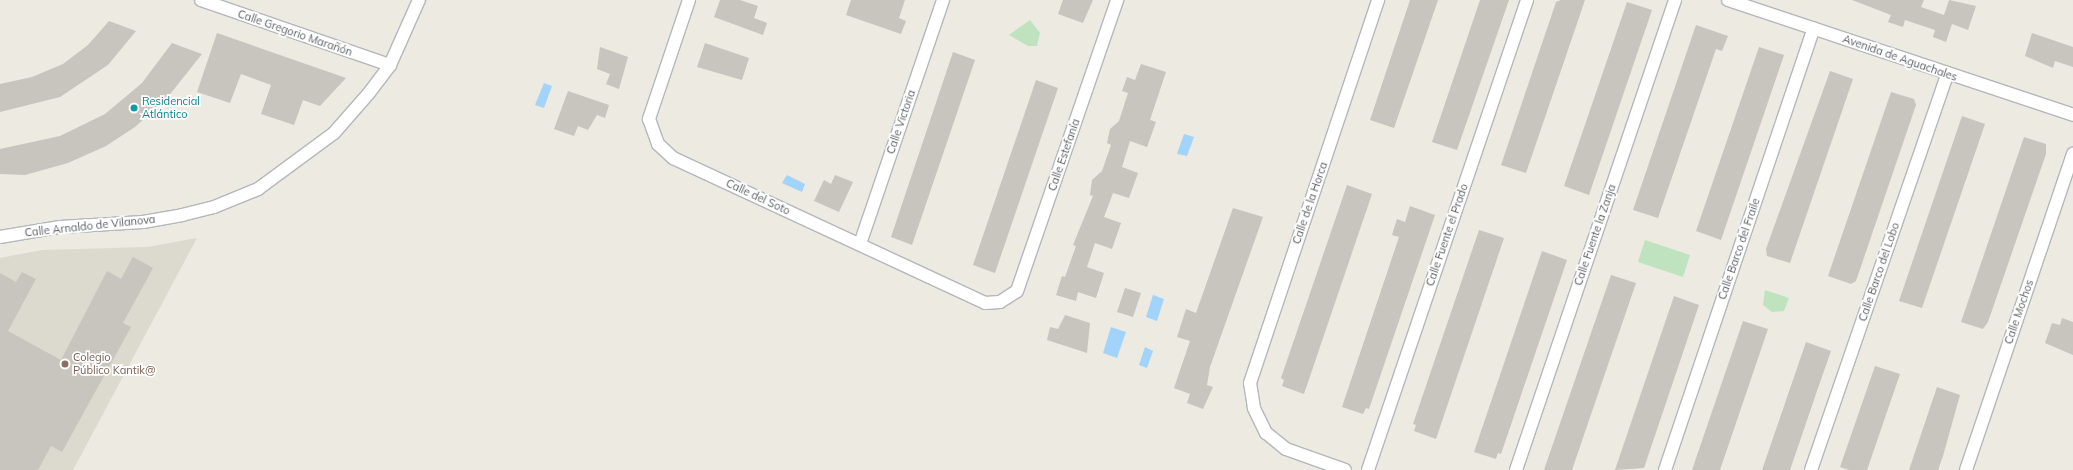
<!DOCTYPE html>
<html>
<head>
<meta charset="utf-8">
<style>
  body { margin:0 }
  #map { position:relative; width:2073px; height:470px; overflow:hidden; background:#eceae1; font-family:Mulish,sans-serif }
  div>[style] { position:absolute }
  .education>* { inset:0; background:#dcd9cf }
  .green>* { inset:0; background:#bee3be }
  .water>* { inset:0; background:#a2d3fb }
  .building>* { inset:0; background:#c8c4be }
  .roads { filter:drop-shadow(1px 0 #b4b7bb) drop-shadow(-1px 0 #b4b7bb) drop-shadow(0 1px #b4b7bb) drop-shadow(0 -1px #b4b7bb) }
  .street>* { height:12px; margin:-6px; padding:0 6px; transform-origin:6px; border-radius:6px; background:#fff }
  .dots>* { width:11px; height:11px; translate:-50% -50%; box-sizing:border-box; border:2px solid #fff; border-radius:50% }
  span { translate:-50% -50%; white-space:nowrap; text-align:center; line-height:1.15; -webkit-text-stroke:3.5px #fff; paint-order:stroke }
  .street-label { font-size:11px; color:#5a5d61 }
  .culture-label { font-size:11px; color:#0d838f }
  .left { translate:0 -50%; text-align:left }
  .education-label { font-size:11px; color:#785e54 }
</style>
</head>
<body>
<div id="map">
  <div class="education">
    <div style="clip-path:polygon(197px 238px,73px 470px,0 470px,0 258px,42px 250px,148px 247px)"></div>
  </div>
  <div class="green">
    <div style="clip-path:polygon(1030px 20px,1040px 33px,1037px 46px,1028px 46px,1009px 35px)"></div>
    <div style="clip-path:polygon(1645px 240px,1690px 255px,1683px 277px,1638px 262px)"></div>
    <div style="clip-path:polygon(1765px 290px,1789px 298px,1784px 311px,1772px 312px,1763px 305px)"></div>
  </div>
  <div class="water">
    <div style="clip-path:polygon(544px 83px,552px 86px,544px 108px,535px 105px)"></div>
    <div style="clip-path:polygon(1184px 134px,1194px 137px,1187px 156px,1177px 154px)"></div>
    <div style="clip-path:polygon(787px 175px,805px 184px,802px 192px,782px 183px)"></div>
    <div style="clip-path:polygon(1153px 295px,1164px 299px,1157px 321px,1146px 317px)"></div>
    <div style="clip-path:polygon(1111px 327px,1126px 332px,1117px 358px,1103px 353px)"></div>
    <div style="clip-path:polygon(1145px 347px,1153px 351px,1147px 368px,1139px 365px)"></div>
  </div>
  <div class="building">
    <div style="clip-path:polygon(720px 0,740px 0,758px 6px,754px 18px,767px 23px,763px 35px,714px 17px)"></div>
    <div style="clip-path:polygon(851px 0,905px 0,899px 18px,906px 21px,901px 34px,846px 15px)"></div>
    <div style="clip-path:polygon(1063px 0,1093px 0,1083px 23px,1058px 14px)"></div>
    <div style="clip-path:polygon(1410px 0,1438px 0,1394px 128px,1370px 120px)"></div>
    <div style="clip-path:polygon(1480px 0,1509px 0,1457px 150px,1432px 142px)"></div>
    <div style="clip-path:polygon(1561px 0,1585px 0,1526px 173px,1501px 165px,1556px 2px)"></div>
    <div style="clip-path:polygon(1852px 0,1924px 0,1921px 7px,1944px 15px,1949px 0,1976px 6px,1968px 30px,1952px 24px,1946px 42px,1933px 37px,1935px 30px,1905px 20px,1903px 27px,1888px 22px,1891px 15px)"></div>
    <div style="clip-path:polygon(1627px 2px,1652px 10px,1589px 195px,1564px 186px)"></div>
    <div style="clip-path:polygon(109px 21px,136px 31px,108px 65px,60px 97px,0 112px,0 84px,32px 77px,63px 64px,88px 45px)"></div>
    <div style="clip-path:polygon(1696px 25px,1728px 36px,1722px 51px,1716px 49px,1658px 218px,1633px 210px)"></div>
    <div style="clip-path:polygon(217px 33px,346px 78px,320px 106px,303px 100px,294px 125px,261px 114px,271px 85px,241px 74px,230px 103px,197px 92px)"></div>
    <div style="clip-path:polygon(2032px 33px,2073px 47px,2073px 67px,2055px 61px,2053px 68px,2025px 56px)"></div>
    <div style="clip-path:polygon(172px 43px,202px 54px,167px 98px,135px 127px,106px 146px,68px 163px,25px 175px,0 174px,0 149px,60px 136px,105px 114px,142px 83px)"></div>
    <div style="clip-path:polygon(705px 43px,749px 58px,742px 80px,697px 67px)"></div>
    <div style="clip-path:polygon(600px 47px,628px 57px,619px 89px,606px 84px,610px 74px,597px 69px)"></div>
    <div style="clip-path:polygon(1759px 47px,1784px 55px,1721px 240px,1696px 231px)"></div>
    <div style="clip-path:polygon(953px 52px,975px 60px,912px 245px,891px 237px)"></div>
    <div style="clip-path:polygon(1141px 64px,1166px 72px,1150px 120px,1156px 122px,1147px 147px,1130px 141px,1122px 167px,1138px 173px,1129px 198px,1113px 193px,1104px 217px,1121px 223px,1112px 249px,1095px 243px,1087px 267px,1104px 273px,1096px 298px,1078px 292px,1076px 301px,1056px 295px,1062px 276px,1065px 277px,1076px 246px,1073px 245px,1093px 196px,1090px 195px,1092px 180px,1102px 171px,1111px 145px,1107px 143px,1110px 129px,1119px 121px,1128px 93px,1122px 91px,1127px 77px,1135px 80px)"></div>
    <div style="clip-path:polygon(1830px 71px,1853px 79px,1790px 263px,1767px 256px,1766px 249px)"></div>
    <div style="clip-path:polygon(1036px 80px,1058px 88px,995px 273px,973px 265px)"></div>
    <div style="clip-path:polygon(568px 91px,609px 105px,605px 118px,597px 115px,588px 130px,578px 126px,574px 136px,554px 129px)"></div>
    <div style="clip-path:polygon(1891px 92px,1914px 99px,1916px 105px,1856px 281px,1851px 284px,1828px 276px)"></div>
    <div style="clip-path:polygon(1962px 116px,1985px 124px,1922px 308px,1899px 301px)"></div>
    <div style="clip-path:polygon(2024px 137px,2046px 144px,2046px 154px,1988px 322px,1983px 329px,1961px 322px)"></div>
    <div style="clip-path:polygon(835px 175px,853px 182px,839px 212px,814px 201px,824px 180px,831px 184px)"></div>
    <div style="clip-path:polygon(1347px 185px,1372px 194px,1304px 394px,1282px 386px,1284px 380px,1281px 378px)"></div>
    <div style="clip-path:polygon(1410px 206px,1435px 215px,1369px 409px,1366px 408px,1363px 414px,1342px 407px,1399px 237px,1392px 235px,1397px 219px,1405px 222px)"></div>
    <div style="clip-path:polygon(1233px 208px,1263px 217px,1210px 367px,1207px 385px,1213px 387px,1203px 409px,1187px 403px,1190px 394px,1174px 388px,1190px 341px,1177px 337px,1186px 309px,1196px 313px)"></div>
    <div style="clip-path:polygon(1479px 230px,1504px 238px,1436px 439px,1414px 431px,1416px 425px,1413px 424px)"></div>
    <div style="clip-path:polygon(1542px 251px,1567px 260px,1501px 454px,1498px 453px,1496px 459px,1474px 452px)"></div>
    <div style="clip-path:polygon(133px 257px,153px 268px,123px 323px,131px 327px,62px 452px,51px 446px,38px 470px,0 470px,0 273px,16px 282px,22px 272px,36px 279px,8px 331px,61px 360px,107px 271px,121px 279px)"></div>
    <div style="clip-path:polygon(1611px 275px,1636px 283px,1572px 470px,1544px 470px)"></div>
    <div style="clip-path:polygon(1125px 288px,1141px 293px,1133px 317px,1117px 312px)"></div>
    <div style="clip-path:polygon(1674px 296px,1699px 305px,1644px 468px,1615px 470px)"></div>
    <div style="clip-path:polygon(1065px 315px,1090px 323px,1087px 353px,1047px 340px,1050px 327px,1058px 329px)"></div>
    <div style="clip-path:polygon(2062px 318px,2073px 322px,2073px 355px,2045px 343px,2052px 323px,2060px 325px)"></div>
    <div style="clip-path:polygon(1743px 321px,1768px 329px,1720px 470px,1692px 470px)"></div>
    <div style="clip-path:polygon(1806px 342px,1831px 351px,1817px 391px,1790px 470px,1762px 470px)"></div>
    <div style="clip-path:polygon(1875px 366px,1900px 374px,1867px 470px,1849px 470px,1840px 467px)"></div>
    <div style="clip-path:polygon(1937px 387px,1960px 395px,1943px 456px,1938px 470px,1909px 470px)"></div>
  </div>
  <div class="roads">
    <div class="street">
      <div style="left:201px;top:0;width:200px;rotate:19deg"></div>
      <div style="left:689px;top:0;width:126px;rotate:108.6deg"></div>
      <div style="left:649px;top:119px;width:27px;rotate:70deg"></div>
      <div style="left:658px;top:144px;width:21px;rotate:43deg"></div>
      <div style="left:673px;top:158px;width:344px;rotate:24.9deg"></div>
      <div style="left:985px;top:303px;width:15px;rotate:-4deg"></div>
      <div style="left:1000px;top:302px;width:20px;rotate:-33deg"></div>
      <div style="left:1017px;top:291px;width:308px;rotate:-71deg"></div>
      <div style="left:1728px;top:0;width:364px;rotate:18.4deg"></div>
      <div style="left:0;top:237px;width:61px;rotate:-9.5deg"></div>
      <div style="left:60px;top:227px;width:83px;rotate:-3.4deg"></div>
      <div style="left:143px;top:222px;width:40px;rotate:-10deg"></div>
      <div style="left:182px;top:215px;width:33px;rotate:-14deg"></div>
      <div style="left:214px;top:207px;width:48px;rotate:-22.2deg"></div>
      <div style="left:258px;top:189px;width:94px;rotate:-36.4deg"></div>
      <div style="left:334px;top:133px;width:53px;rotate:-48.8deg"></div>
      <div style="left:369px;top:93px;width:35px;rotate:-53deg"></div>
      <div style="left:390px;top:65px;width:71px;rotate:-66deg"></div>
      <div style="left:860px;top:244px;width:258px;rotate:-71.2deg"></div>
      <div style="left:1345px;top:470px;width:63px;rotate:-160.4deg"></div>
      <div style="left:1286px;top:449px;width:26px;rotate:-141deg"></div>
      <div style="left:1266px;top:433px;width:28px;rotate:-116deg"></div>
      <div style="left:1254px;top:408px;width:25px;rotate:-99deg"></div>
      <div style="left:1250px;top:383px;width:404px;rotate:-71.5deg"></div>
      <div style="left:1368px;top:470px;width:496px;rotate:-71.3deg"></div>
      <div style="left:1516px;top:470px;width:496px;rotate:-71.3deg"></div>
      <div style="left:1665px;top:470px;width:466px;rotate:-71.4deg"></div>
      <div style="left:1811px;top:470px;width:420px;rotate:-71deg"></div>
      <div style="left:1966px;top:470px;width:334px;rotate:-71.3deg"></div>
    </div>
  </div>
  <div class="dots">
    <div style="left:134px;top:108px;background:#0f9aa8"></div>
    <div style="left:65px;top:364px;background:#8d6e63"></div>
  </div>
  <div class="street-label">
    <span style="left:295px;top:33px;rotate:19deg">Calle Gregorio Marañón</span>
    <span style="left:1900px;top:58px;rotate:19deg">Avenida de Aguachales</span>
    <span style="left:901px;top:122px;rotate:-71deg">Calle Victoria</span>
    <span style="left:1064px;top:155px;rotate:-71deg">Calle Estefanía</span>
    <span style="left:758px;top:197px;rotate:25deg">Calle del Soto</span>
    <span style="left:1310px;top:203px;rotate:-71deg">Calle de la Horca</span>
    <span style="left:90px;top:226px;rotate:-6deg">Calle Arnaldo de Vilanova</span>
    <span style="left:1447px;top:235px;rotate:-71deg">Calle Fuente el Prado</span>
    <span style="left:1595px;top:235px;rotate:-71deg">Calle Fuente la Zanja</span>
    <span style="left:1739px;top:249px;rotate:-71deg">Calle Barco del Fraile</span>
    <span style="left:1879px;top:272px;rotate:-71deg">Calle Barco del Lobo</span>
    <span style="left:2019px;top:312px;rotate:-71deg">Calle Mochos</span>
  </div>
  <div class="culture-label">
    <span class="left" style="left:142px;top:108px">Residencial<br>Atlántico</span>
  </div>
  <div class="education-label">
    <span class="left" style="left:73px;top:364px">Colegio<br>Público Kantik@</span>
  </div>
</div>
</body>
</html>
